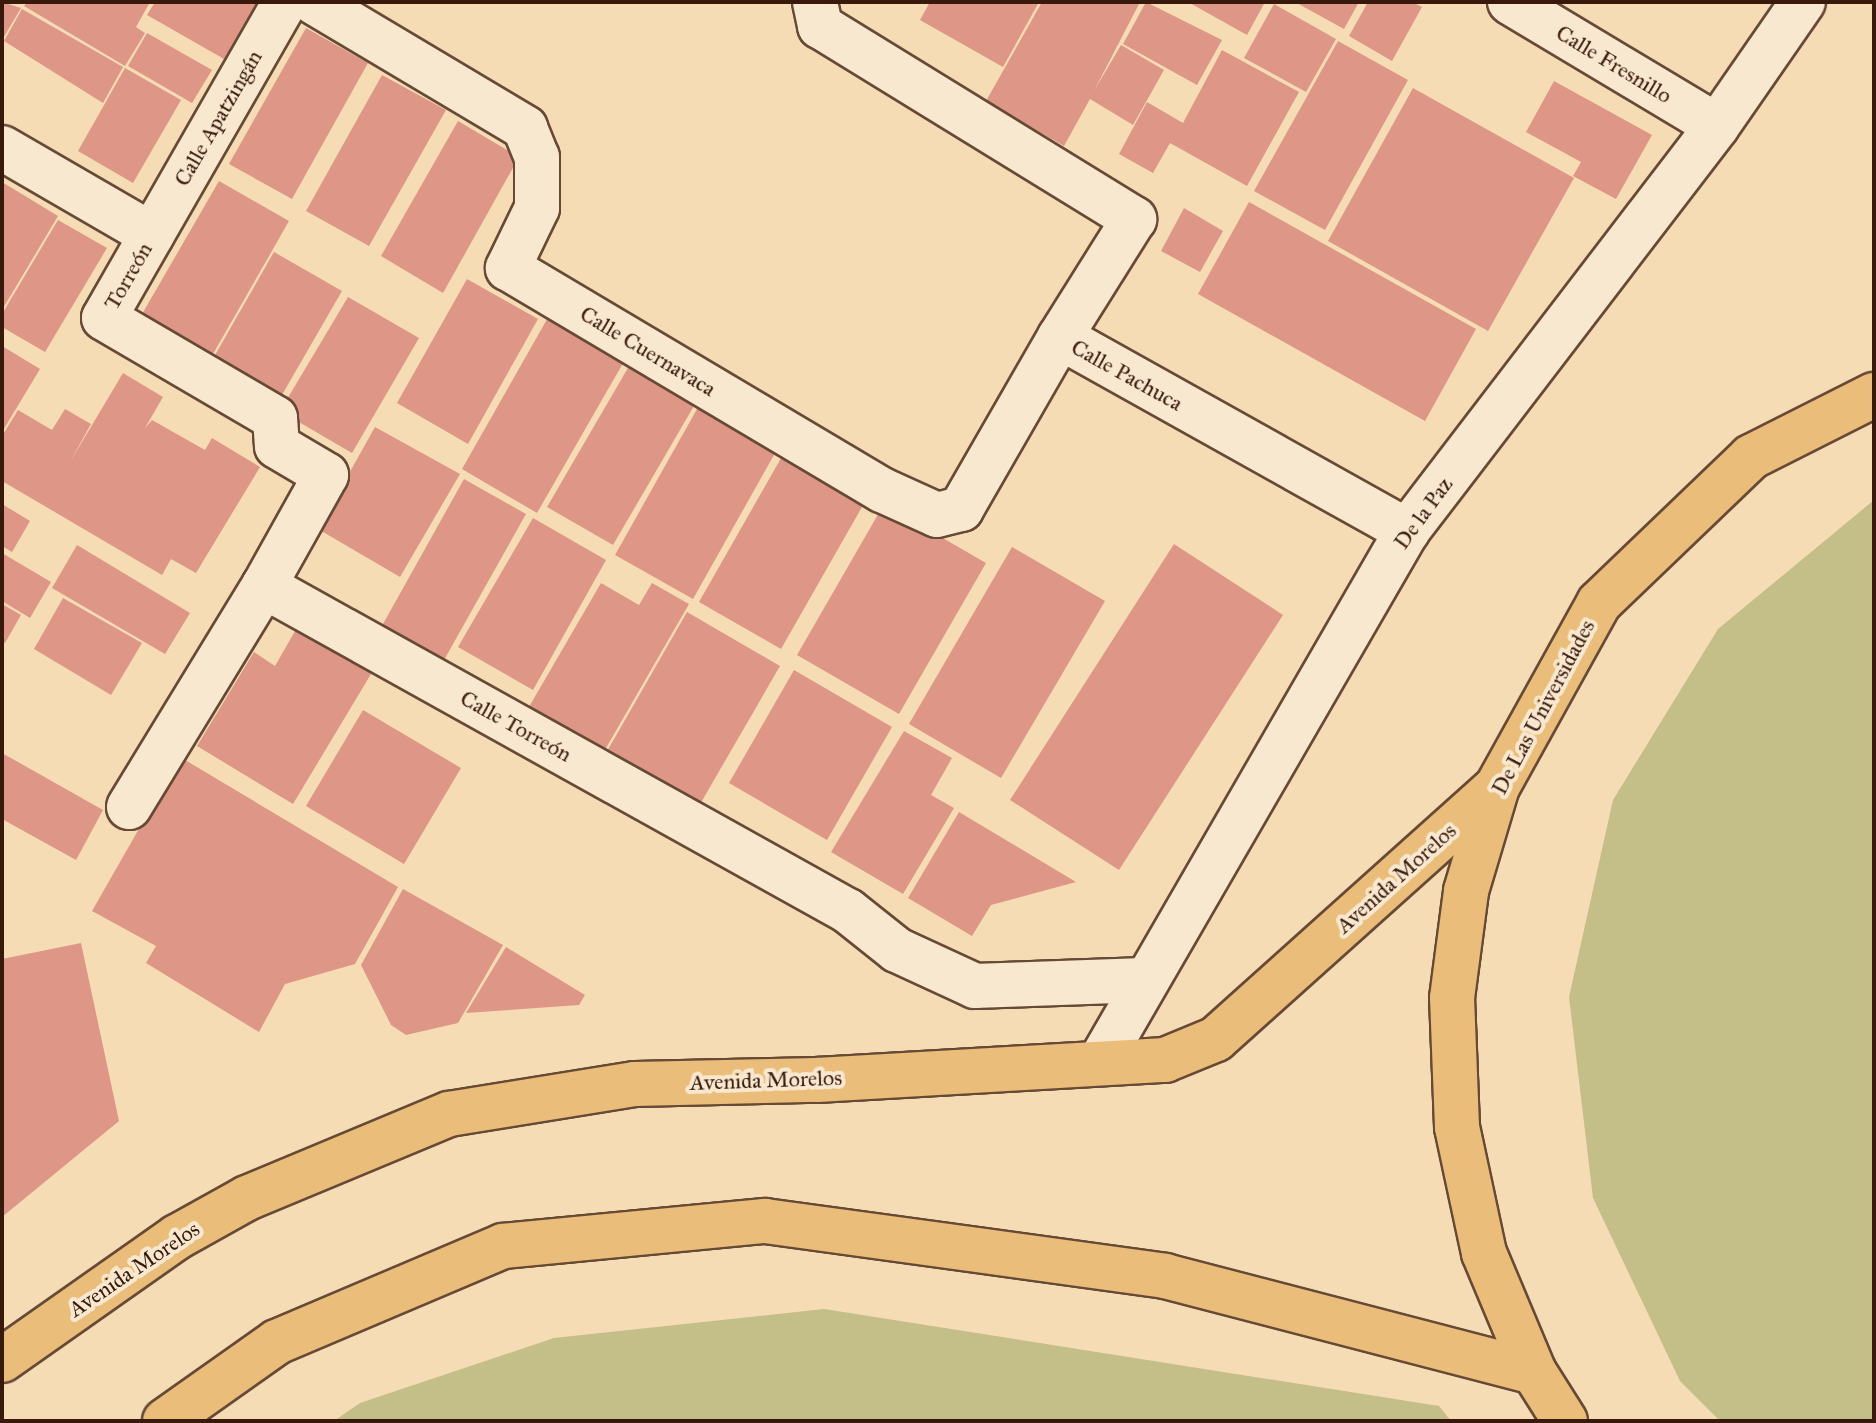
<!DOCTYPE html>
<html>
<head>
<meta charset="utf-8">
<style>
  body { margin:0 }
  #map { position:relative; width:1876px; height:1423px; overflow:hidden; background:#f5dcb5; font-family:"IM FELL Great Primer",serif }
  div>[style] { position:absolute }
  .green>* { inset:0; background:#c4be88 }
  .building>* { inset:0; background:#de9686 }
  .roads { filter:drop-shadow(2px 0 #674a36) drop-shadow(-2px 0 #674a36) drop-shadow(0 2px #674a36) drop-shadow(0 -2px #674a36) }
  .minor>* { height:44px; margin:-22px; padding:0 22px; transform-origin:22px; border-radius:22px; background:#f8e8cf }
  .major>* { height:44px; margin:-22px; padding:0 22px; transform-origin:22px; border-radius:22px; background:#eabe7a }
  span { translate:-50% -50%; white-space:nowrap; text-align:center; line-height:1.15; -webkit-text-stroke:8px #f8e8cf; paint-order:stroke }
  .street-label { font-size:22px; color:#38190c }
  .frame { position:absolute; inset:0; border:4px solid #38190c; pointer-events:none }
</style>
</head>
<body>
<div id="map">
  <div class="green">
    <div style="clip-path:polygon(1874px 500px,1874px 1421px,1720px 1421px,1680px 1381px,1593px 1198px,1569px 997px,1613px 800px,1718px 629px)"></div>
    <div style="clip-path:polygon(824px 1309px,1439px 1406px,1451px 1421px,334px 1421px,360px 1403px,554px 1338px)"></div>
  </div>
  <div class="building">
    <div style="clip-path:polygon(2px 2px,21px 8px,2px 40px)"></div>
    <div style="clip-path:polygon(27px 2px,150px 2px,136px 27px,145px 33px,125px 66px,24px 6px)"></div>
    <div style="clip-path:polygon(155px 2px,257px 2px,224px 59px,147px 15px)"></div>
    <div style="clip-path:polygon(930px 2px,1039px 2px,1003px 67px,920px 20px)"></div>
    <div style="clip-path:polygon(1042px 2px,1140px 2px,1094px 91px,1121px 45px,1164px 70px,1133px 125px,1090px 99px,1064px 146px,986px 101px)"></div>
    <div style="clip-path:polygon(1146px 2px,1222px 40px,1197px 85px,1123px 44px)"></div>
    <div style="clip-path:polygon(1188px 2px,1265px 2px,1247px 35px)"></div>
    <div style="clip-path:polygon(1295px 2px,1359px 2px,1344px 29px)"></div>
    <div style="clip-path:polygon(1368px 2px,1412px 2px,1422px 7px,1392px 61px,1349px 36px)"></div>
    <div style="clip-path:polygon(1274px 4px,1336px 39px,1306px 92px,1244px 58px)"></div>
    <div style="clip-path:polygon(22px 9px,123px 67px,103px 103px,4px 41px)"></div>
    <div style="clip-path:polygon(306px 28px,368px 63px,292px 199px,229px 164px)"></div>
    <div style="clip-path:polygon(147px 33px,212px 70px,192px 103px,128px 66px)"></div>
    <div style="clip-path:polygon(1338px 41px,1408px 80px,1325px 230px,1254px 191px)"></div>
    <div style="clip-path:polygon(1222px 50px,1299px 92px,1247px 186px,1170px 143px,1153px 173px,1119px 154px,1147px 102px,1183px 123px)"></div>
    <div style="clip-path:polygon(125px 68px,181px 100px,133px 183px,78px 151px)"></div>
    <div style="clip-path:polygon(382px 75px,446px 110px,369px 246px,306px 211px)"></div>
    <div style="clip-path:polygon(1554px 81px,1652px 135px,1616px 199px,1573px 176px,1581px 162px,1526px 132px)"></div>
    <div style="clip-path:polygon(1413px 88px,1574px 178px,1488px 331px,1328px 241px)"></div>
    <div style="clip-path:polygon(458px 121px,519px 157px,443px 293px,381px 256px)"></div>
    <div style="clip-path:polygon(219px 181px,289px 221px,205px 368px,134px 328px)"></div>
    <div style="clip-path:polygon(2px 182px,58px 216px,2px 310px)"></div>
    <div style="clip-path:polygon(1249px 202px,1476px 329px,1425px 421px,1198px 294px)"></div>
    <div style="clip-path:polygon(1184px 208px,1223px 231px,1200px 272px,1161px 251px)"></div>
    <div style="clip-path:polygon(58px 220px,107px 248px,45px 352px,2px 327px,2px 314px)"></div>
    <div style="clip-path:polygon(274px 252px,342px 291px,275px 407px,207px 369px)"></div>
    <div style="clip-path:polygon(467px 279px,538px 319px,468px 444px,397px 403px)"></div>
    <div style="clip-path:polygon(348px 297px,419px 338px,352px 453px,280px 411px)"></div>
    <div style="clip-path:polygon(550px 314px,626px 358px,537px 513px,462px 469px)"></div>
    <div style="clip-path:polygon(2px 346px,40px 369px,2px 432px)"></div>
    <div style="clip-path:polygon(632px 361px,698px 399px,613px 545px,547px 507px)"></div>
    <div style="clip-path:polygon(123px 373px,163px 397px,145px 428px,152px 420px,205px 450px,212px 438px,260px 467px,196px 573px,171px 559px,162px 575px,2px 481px,2px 436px,18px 410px,52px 430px,65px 409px,91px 424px,70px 462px)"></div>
    <div style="clip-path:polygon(701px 402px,779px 446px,693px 599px,615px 555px)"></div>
    <div style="clip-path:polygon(375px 427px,460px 474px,400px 577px,318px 529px)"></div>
    <div style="clip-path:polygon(784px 453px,866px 500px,781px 649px,699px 602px)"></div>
    <div style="clip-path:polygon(464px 479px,526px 514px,439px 669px,378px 633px)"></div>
    <div style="clip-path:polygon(2px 504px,30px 521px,12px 552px,2px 546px)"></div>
    <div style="clip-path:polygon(884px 504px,986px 563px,899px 714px,797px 655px)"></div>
    <div style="clip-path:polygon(533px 518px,606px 560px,533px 690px,458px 647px)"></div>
    <div style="clip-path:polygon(1174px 544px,1283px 615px,1119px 870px,1010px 800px)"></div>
    <div style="clip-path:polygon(77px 545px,190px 613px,165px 654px,52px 588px)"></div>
    <div style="clip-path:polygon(1012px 547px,1105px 601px,1001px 778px,909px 724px)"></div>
    <div style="clip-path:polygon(2px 553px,51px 582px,30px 618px,2px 601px)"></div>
    <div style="clip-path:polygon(601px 583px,639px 605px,652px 583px,689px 604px,602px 755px,526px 712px)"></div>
    <div style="clip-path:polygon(63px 598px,142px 643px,111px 695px,34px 649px)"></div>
    <div style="clip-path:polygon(2px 604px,21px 615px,5px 643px,2px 641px)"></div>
    <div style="clip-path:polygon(687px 612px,780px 666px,699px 806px,606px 753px)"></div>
    <div style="clip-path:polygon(302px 619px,377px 664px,293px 804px,197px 746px,254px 652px,275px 666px)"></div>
    <div style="clip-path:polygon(794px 670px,892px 727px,827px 840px,729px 783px)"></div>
    <div style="clip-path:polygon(363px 710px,461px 768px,404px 864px,306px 806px)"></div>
    <div style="clip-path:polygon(904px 731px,952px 758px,931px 795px,954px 808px,903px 894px,831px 852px)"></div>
    <div style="clip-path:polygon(2px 753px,103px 810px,76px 860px,2px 819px)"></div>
    <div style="clip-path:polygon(180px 757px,398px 887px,355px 964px,285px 984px,259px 1032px,146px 963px,156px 946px,92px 911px)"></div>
    <div style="clip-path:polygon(959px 812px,1076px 882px,991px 905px,972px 936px,908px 898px)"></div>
    <div style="clip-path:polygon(403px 889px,503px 945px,458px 1023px,406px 1035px,391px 1025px,361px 965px)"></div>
    <div style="clip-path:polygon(81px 943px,119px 1121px,2px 1217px,2px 959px)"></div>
    <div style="clip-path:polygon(506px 947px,585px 995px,579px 1005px,466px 1013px)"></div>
  </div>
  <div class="roads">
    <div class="minor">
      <div style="left:285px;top:2px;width:364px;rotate:119.8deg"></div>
      <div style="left:104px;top:318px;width:198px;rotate:30.3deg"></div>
      <div style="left:275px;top:418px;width:28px;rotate:86deg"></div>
      <div style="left:277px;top:446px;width:57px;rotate:30.6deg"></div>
      <div style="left:326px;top:475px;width:127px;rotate:119.2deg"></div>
      <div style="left:264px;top:586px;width:668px;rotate:29.1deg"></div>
      <div style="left:848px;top:911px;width:63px;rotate:38.5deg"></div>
      <div style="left:897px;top:950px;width:86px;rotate:24.8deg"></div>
      <div style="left:975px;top:986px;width:169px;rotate:-2deg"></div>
      <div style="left:314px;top:2px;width:246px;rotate:30.8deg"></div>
      <div style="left:525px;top:128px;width:31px;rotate:68deg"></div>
      <div style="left:537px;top:157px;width:51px;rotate:90deg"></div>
      <div style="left:537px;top:208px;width:67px;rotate:115.8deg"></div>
      <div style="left:508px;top:268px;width:435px;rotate:30.7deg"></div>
      <div style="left:882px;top:490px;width:60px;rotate:24.4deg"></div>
      <div style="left:937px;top:515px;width:25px;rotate:-14deg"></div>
      <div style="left:961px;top:509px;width:198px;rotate:-60.1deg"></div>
      <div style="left:815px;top:2px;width:25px;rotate:78deg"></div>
      <div style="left:820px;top:26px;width:369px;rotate:31.6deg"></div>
      <div style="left:1134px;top:219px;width:139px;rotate:122.1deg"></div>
      <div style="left:1060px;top:337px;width:398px;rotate:29.2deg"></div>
      <div style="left:1510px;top:2px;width:241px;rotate:30.9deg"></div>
      <div style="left:2px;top:148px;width:173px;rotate:30.1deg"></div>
      <div style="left:129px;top:807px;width:259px;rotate:-58.6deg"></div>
      <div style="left:1100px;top:1062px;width:613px;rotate:-59.97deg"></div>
      <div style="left:1407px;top:531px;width:510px;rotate:-52.57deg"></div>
      <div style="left:1717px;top:126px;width:151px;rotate:-55.3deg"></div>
    </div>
    <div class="major">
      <div style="left:2px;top:1360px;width:214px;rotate:-35.1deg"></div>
      <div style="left:177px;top:1237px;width:80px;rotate:-29.1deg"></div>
      <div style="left:247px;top:1198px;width:219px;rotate:-22.6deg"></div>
      <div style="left:449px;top:1114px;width:188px;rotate:-9.2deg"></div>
      <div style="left:635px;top:1084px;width:182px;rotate:-1.3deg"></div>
      <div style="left:817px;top:1080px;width:349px;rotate:-3.3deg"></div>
      <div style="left:1165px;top:1060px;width:55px;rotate:-22.4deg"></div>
      <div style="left:1216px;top:1039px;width:377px;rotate:-41.9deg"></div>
      <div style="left:165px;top:1421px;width:137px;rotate:-35.2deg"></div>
      <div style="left:277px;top:1342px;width:246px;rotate:-23deg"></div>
      <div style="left:503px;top:1246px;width:263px;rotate:-5.5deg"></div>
      <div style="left:765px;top:1221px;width:404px;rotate:7.8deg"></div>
      <div style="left:1165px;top:1276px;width:381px;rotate:14.6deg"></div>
      <div style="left:1565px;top:1421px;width:58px;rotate:-122.3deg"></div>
      <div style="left:1534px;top:1372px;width:129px;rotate:-112.8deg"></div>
      <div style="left:1484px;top:1253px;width:129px;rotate:-102.1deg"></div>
      <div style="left:1457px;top:1127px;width:129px;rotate:-92.2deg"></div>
      <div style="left:1452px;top:998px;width:108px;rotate:-82.5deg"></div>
      <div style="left:1466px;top:891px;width:109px;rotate:-73.4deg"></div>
      <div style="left:1497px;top:787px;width:210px;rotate:-61deg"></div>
      <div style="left:1599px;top:603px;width:211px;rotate:-43.8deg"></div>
      <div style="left:1751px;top:457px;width:138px;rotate:-26.8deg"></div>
    </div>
  </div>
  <div class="street-label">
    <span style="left:1614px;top:64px;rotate:31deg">Calle Fresnillo</span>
    <span style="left:218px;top:118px;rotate:-60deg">Calle Apatzingán</span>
    <span style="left:128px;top:276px;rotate:-60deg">Torreón</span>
    <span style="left:648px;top:351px;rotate:31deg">Calle Cuernavaca</span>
    <span style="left:1127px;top:375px;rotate:29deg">Calle Pachuca</span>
    <span style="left:1423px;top:513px;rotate:-54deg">De la Paz</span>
    <span style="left:1543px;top:707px;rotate:-62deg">De Las Universidades</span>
    <span style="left:516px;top:726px;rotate:29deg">Calle Torreón</span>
    <span style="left:1396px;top:878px;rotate:-42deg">Avenida Morelos</span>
    <span style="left:766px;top:1080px;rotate:-2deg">Avenida Morelos</span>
    <span style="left:134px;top:1269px;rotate:-34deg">Avenida Morelos</span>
  </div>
  <div class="frame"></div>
</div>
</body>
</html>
